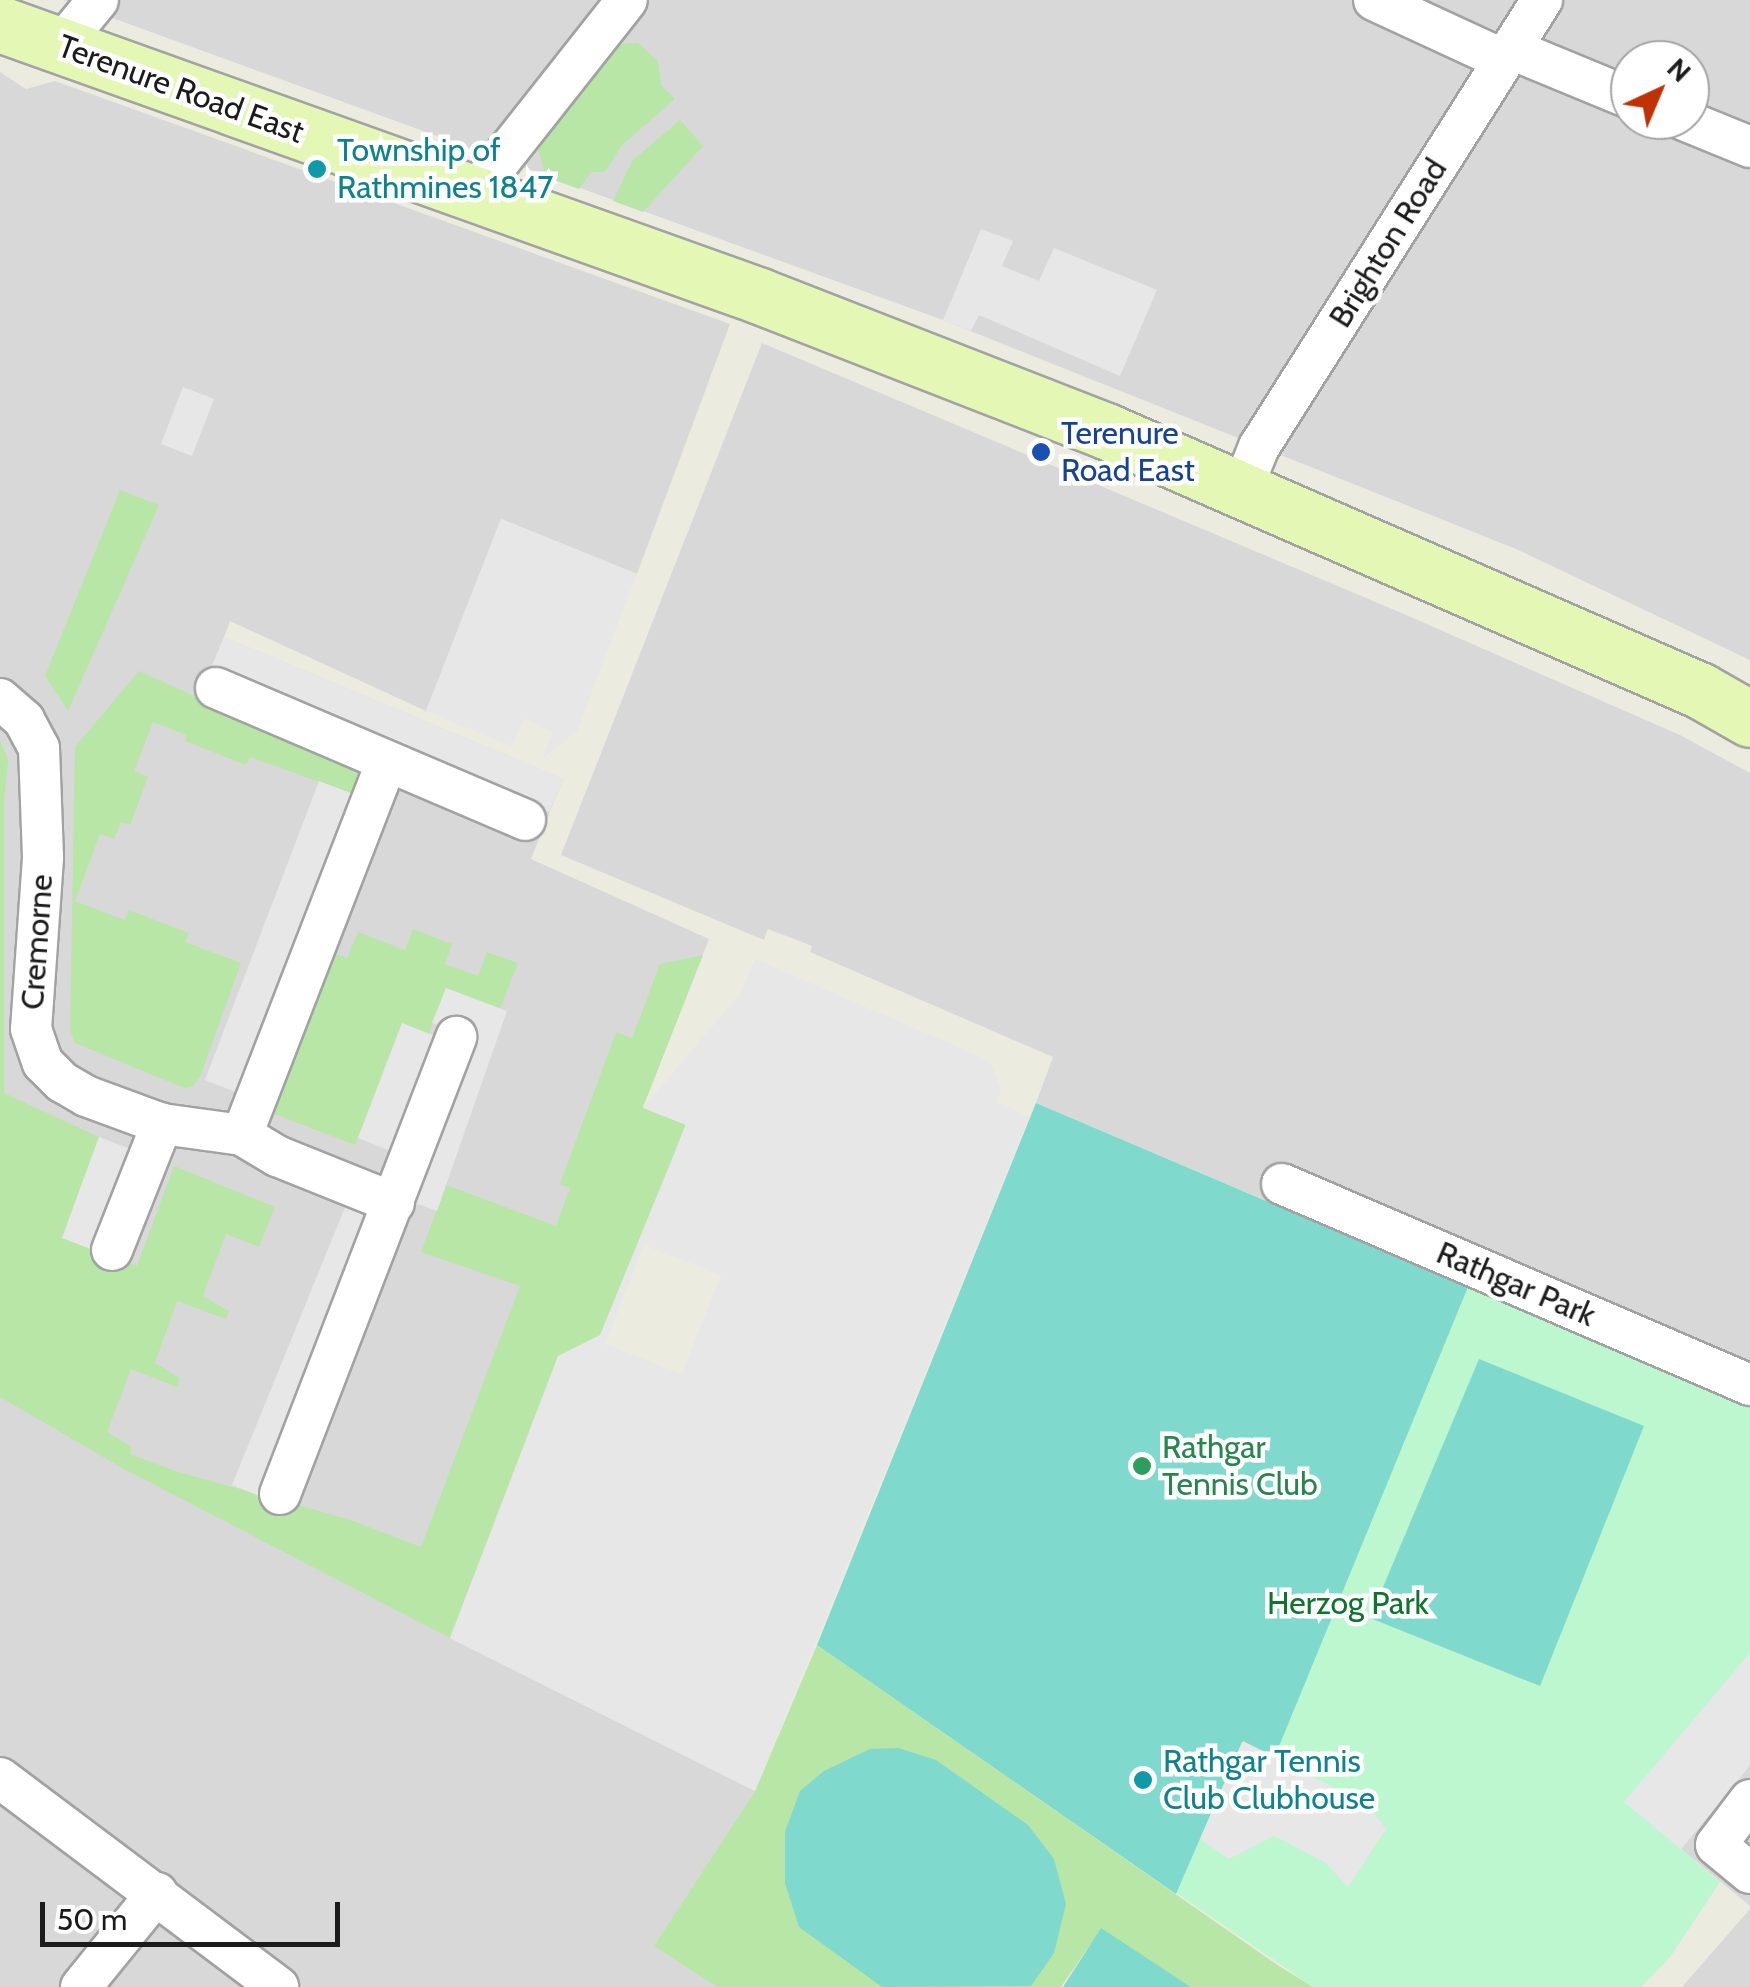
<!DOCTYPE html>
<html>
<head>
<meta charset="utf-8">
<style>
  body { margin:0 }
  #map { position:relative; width:1750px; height:1987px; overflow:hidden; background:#ecebe0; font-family:Cabin,sans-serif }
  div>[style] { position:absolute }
  .residential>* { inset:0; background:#d9d8d8 }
  .grass>* { inset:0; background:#b7e6a6 }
  .park>* { inset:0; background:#bcf7cf }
  .pitch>* { inset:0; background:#7fdacd }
  .parking>* { inset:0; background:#e7e7e7 }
  .roads { filter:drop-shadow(2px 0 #a2a2a2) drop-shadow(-2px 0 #a2a2a2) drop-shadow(0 2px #a2a2a2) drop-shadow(0 -2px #a2a2a2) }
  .street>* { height:40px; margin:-20px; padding:0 20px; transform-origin:20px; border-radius:20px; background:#fff }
  .secondary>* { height:55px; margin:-27.5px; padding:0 27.5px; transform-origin:27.5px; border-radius:27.5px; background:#e4f7b4 }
  .dots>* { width:28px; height:28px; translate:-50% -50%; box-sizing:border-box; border:5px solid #fff; border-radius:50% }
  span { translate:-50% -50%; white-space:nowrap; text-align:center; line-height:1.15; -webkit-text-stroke:9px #fff; paint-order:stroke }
  .street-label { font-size:32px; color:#1b1b1b }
  .culture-label { font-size:32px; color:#0d838f }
  .left { translate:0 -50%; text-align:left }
  .transit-label { font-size:32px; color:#164399 }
  .leisure-label { font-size:32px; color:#27864d }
  .park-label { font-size:32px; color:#0e742e }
  .north { position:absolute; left:1610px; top:40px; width:100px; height:100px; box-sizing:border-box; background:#fff; border:2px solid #a4a4a4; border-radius:50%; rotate:44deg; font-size:28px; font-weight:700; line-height:40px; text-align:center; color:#1b1b1b }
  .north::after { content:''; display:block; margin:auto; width:35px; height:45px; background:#c03105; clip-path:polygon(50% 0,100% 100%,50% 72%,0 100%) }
  .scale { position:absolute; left:40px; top:1902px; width:300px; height:45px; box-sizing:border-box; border:5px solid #1b1b1b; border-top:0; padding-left:12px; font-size:30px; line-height:35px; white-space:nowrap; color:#1b1b1b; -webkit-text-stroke:8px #fff; paint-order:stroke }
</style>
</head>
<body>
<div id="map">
  <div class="residential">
    <div style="clip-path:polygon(evenodd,63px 0,1750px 0,1750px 660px,1516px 549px,943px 320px,63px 0,1630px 60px,1690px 60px,1690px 120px,1630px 120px,1630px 60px)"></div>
    <div style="clip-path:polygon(0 72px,26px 89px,55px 81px,730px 324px,637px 574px,501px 519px,426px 711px,230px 621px,224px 637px,563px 779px,531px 859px,709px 939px,643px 1107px,677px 1150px,600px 1336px,450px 1638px,755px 1791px,655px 1945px,717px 1987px,0 1987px)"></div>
    <div style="clip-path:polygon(762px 343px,1397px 611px,1680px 735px,1750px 773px,1750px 1406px,1036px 1103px,1053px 1057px,810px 952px,812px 946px,768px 929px,764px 940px,561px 855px)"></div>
    <div style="clip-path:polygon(1750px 1765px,1750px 1906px,1681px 1849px)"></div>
    <div style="clip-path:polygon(1750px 1909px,1750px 1987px,1682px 1987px)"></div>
  </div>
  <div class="grass">
    <div style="clip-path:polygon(638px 43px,658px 61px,661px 85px,675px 99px,622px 145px,605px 172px,591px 172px,579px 189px,546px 177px,537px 146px,619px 44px)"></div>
    <div style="clip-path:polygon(680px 120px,703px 146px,643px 212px,613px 201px,632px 161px)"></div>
    <div style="clip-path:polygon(120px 490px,159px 505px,68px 711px,45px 676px)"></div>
    <div style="clip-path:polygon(139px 671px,368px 774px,356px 795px,250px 757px,246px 765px,185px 741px,186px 735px,153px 722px,134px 771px,148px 777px,130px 825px,121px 822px,114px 839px,100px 834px,75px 901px,125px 920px,129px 910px,189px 933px,185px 942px,241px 963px,200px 1077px,192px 1087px,184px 1088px,75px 1043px,70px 1031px,75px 747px)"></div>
    <div style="clip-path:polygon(0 740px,8px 760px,4px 802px,4px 1093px,99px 1137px,62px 1238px,137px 1266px,174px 1166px,275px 1207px,259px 1247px,226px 1234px,203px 1296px,229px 1311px,226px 1319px,177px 1301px,155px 1363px,180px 1378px,177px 1387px,131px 1369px,107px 1432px,132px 1447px,130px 1454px,178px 1472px,348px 1519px,421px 1547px,520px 1286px,421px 1252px,446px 1185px,556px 1226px,570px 1188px,560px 1184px,616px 1032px,632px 1038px,660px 964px,703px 955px,643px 1107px,686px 1124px,600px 1336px,558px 1357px,450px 1638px,124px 1469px,0 1397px)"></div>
    <div style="clip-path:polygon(413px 929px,452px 944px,445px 964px,478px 976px,487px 952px,518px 963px,500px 1009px,446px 988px,429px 1034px,402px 1023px,355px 1145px,272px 1113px,333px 953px,347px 958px,358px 932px,405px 950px)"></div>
    <div style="clip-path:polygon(817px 1645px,1279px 1966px,1313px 1987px,1191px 1987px,1101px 1929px,1061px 1987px,717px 1987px,654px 1946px,755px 1791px)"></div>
  </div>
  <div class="park">
    <div style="clip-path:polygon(1036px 1103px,1750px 1406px,1750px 1653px,1625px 1802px,1720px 1882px,1670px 1957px,1641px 1987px,1313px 1987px,817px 1645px)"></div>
  </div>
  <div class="pitch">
    <div style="clip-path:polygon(1036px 1103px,1468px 1287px,1275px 1756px,1242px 1742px,1176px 1894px,817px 1645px)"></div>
    <div style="clip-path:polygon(1479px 1359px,1644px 1426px,1540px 1686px,1370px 1618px)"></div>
    <div style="clip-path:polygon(898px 1748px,936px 1760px,1028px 1825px,1054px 1859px,1066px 1904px,1054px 1953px,1031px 1986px,882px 1987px,799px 1927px,785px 1883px,785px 1832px,800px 1791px,824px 1771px,870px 1749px)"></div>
    <div style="clip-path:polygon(1101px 1928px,1191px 1987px,1063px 1987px)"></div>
  </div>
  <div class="parking">
    <div style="clip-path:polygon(981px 229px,1013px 241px,1002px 266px,1039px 281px,1054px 248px,1157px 290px,1120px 376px,979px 315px,971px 331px,943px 320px)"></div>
    <div style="clip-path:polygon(183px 387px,214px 399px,192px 456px,161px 444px)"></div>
    <div style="clip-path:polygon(501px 519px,637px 574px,577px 731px,542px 759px,553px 732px,524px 719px,512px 746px,426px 711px)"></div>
    <div style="clip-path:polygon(224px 637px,563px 779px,549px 812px,210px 670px)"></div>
    <div style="clip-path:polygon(319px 781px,356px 795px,241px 1094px,205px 1080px)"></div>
    <div style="clip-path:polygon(evenodd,755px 959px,990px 1061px,1001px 1090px,997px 1102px,1029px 1117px,755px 1791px,450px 1638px,558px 1356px,600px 1335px,686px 1125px,643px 1108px,741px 993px,755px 959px,644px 1245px,721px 1275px,682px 1374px,605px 1344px,644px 1245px)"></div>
    <div style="clip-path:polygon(446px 988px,507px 1011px,437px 1211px,415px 1203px,473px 1038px,432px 1023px)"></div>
    <div style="clip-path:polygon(402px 1023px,440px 1038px,396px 1153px,358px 1138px)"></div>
    <div style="clip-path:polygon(99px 1137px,133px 1150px,96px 1251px,62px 1238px)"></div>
    <div style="clip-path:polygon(346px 1205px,379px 1218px,264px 1498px,232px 1485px)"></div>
    <div style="clip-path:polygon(1750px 1653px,1750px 1765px,1681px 1849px,1624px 1802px)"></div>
    <div style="clip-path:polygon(1243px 1741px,1368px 1805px,1386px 1829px,1348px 1887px,1326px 1863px,1274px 1836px,1229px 1859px,1200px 1839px)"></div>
  </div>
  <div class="roads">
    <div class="street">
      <div style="left:1374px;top:0;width:143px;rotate:24.8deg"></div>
      <div style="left:61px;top:45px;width:58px;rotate:-50.6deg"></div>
      <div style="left:1511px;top:49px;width:129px;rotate:22.4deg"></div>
      <div style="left:1684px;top:120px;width:71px;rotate:22.2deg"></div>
      <div style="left:473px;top:195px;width:248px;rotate:-51.7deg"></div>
      <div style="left:1241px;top:491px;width:48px;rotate:-67.8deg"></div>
      <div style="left:1259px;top:447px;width:529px;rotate:-57.66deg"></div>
      <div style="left:216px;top:688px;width:336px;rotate:23.1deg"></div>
      <div style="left:0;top:699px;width:32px;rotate:41deg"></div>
      <div style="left:24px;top:720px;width:32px;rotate:62deg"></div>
      <div style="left:39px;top:748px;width:110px;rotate:87.9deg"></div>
      <div style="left:43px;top:858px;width:171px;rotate:94deg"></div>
      <div style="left:31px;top:1029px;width:36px;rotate:71deg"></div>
      <div style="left:43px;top:1063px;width:27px;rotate:45deg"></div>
      <div style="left:62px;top:1082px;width:28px;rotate:30deg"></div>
      <div style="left:86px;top:1096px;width:81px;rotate:20.2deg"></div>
      <div style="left:162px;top:1124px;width:81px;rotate:7.8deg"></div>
      <div style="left:242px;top:1135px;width:41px;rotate:31deg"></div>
      <div style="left:277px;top:1156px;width:126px;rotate:21.9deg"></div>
      <div style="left:242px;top:1135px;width:400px;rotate:-68.8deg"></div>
      <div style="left:1282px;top:1184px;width:509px;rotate:23.24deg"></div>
      <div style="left:112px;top:1250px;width:136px;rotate:-68.4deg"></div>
      <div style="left:280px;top:1494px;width:490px;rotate:-68.9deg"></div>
      <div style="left:0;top:1778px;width:348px;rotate:36.9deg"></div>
      <div style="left:1750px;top:1800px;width:56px;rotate:127.1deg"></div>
      <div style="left:1716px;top:1845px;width:44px;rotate:39.5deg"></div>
      <div style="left:81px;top:1987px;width:121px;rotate:-51deg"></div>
    </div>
    <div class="secondary">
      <div style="left:0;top:24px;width:807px;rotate:19.69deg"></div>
      <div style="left:760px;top:296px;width:371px;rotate:21.3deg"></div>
      <div style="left:1106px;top:431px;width:649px;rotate:23.6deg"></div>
      <div style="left:1701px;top:691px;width:56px;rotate:29.7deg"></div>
    </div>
  </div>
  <div class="dots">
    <div style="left:317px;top:169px;background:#0f9aa8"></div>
    <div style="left:1041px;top:452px;background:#1a4fb4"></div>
    <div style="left:1142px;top:1466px;background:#2e9e5b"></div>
    <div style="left:1143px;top:1780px;background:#0f9aa8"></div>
  </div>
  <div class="street-label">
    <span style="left:181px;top:89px;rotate:20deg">Terenure Road East</span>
    <span style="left:1388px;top:243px;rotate:-58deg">Brighton Road</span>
    <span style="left:37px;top:942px;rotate:-86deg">Cremorne</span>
    <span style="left:1516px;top:1284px;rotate:23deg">Rathgar Park</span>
  </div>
  <div class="culture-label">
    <span class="left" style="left:337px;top:169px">Township of<br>Rathmines 1847</span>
    <span class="left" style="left:1163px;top:1780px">Rathgar Tennis<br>Club Clubhouse</span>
  </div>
  <div class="transit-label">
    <span class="left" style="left:1061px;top:452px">Terenure<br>Road East</span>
  </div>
  <div class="leisure-label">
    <span class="left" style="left:1162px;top:1466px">Rathgar<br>Tennis Club</span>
  </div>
  <div class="park-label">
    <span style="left:1348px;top:1603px">Herzog Park</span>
  </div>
  <div class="north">N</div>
  <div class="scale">50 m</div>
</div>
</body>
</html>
